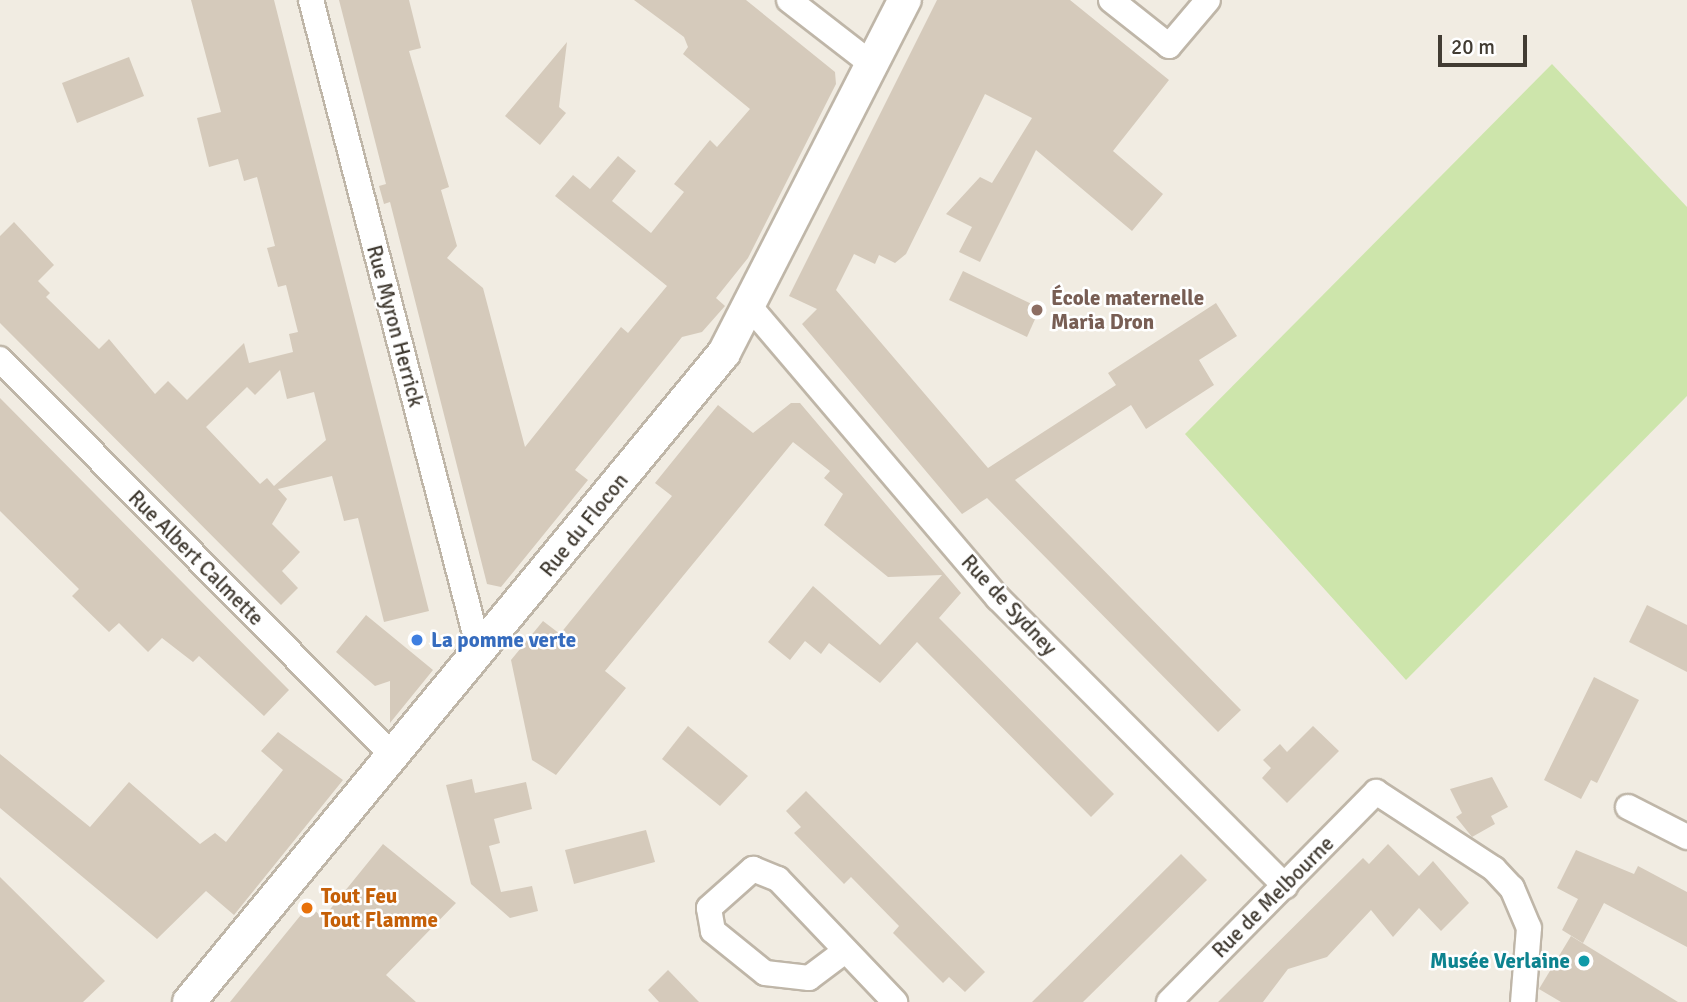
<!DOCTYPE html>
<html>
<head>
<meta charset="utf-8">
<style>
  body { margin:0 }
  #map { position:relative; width:1687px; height:1002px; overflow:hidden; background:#f1ece2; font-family:Signika,sans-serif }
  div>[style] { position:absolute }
  .green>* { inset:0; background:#cde5ab }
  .building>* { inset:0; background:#d5cabb }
  .roads { filter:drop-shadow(2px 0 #bfb6a8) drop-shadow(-2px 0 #bfb6a8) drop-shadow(0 2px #bfb6a8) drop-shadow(0 -2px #bfb6a8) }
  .minor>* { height:24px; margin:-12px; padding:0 12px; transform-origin:12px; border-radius:12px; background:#fff }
  .tertiary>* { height:32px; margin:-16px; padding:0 16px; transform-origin:16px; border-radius:16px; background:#fff }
  .dots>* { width:19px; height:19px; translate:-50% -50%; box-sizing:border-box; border:4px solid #fff; border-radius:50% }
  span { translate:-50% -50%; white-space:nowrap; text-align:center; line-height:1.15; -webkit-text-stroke:5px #fff; paint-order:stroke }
  .education-label { font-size:21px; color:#785e54; font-weight:700 }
  .left { translate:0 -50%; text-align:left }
  .street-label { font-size:21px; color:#423c33 }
  .shop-label { font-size:21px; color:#366cbe; font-weight:700 }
  .food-label { font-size:21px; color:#c56008; font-weight:700 }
  .culture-label { font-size:21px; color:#0d838f; font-weight:700 }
  .right { translate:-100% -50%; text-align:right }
  .scale { position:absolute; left:1438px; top:35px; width:89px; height:32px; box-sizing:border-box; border:4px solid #423c33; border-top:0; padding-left:9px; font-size:21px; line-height:24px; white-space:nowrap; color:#423c33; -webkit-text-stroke:5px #fff; paint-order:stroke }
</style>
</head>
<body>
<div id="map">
  <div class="green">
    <div style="clip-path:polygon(1552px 64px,1687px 207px,1687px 396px,1406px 680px,1185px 434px)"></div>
  </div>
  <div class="building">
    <div style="clip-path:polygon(evenodd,191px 0,274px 0,429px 611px,384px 622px,358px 518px,344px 521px,332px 476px,278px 489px,287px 499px,272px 524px,300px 552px,282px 571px,298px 588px,281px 605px,0 323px,0 236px,14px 222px,54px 265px,38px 281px,50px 293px,46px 297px,99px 349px,109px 339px,155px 394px,168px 381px,187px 400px,244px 343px,249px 363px,293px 352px,289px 334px,298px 332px,286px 285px,278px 287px,267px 248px,275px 246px,257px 177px,244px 181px,238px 159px,209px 167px,197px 118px,221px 112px,191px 0,280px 370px,287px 399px,314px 392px,326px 440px,274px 486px,267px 478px,260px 484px,206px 427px,247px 387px,255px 395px,280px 370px)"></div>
    <div style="clip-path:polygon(339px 0,409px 0,421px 48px,409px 51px,449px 187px,441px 190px,457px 246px,447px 258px,483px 288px,525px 447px,621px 327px,628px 333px,667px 286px,555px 196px,573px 175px,590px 189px,618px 156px,636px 171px,612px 201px,651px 233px,684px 192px,674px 184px,710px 140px,717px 147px,750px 109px,683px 54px,688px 47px,684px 37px,634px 0,746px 0,835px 72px,836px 84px,748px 258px,716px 298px,725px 306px,702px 332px,682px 337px,575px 470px,588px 480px,501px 587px,487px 584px,390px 202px,384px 204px,379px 186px,386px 184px)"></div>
    <div style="clip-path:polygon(937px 0,1070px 0,1169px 80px,1113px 151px,1163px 194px,1132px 231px,1036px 150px,980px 262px,959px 252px,972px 227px,946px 214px,980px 177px,992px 183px,1032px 118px,985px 94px,906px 254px,895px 263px,879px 255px,875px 264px,854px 254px,836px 290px,988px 468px,1116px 385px,1108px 373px,1216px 303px,1237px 336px,1199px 360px,1214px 385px,1146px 429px,1131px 405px,1015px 480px,1241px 710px,1218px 732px,987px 498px,962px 514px,802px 324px,817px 309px,789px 296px)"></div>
    <div style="clip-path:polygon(567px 42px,559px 107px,566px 113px,540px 145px,505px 116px)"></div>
    <div style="clip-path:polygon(129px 57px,144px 96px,77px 123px,62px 83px)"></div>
    <div style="clip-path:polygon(963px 271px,1040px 308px,1027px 337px,949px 300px)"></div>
    <div style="clip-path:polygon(0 398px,289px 690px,264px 716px,199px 656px,193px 662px,162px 638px,148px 652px,119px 623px,109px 632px,72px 596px,79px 589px,0 511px)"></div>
    <div style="clip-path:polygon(791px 403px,800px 403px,961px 593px,939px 618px,1114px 794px,1091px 817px,917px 642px,880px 683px,829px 643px,821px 654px,805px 641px,790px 660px,768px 642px,813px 586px,880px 645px,942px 575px,888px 577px,824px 525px,843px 494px,824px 478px,830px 471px,793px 442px,605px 671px,626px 688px,556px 775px,532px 760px,511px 660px,543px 621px,560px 634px,672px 496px,655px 483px,718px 405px,753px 433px)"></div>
    <div style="clip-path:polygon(1647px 605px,1687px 625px,1687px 672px,1629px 642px)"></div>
    <div style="clip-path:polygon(366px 615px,433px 670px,390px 723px,390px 681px,375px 686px,336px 652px)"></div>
    <div style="clip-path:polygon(1594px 677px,1639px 700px,1597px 783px,1591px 780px,1581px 799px,1544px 780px)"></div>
    <div style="clip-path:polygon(688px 726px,748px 776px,720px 806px,662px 759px)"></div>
    <div style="clip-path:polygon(1313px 726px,1339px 751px,1287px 803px,1262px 778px,1271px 768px,1263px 760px,1280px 744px,1287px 752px)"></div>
    <div style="clip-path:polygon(278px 732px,343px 780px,234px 915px,206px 891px,157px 939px,0 808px,0 754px,90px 827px,129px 782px,200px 844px,215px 833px,226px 842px,283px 770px,261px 751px)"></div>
    <div style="clip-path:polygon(1492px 777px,1508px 807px,1491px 816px,1495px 824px,1472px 837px,1456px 817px,1462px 813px,1450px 789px)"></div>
    <div style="clip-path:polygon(472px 779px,475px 793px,526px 782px,532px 809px,494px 819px,500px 843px,489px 846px,501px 892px,532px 886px,538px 911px,510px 918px,471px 884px,446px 785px)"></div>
    <div style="clip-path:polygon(806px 791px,985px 972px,965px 992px,949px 977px,943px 983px,893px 933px,899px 926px,851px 877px,844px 884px,794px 833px,801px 827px,786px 811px)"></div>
    <div style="clip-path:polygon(646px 830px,655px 862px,574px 884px,565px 850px)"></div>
    <div style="clip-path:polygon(383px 844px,456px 903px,386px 975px,416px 1002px,230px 1002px,309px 905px,323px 918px)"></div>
    <div style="clip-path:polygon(1388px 844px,1419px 876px,1433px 861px,1469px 903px,1441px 931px,1419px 908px,1393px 937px,1371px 910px,1327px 957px,1288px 969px,1263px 1002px,1218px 1002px,1363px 858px,1369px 864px)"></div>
    <div style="clip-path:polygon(1576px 850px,1634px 874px,1638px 866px,1687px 892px,1687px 947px,1604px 903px,1583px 943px,1562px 930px,1578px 899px,1557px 888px)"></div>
    <div style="clip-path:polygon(1181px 854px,1207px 880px,1083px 1002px,1032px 1002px)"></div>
    <div style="clip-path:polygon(0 877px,105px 981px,83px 1002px,0 1002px)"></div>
    <div style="clip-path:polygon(1571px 936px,1678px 1002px,1561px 1002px,1539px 989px)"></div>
    <div style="clip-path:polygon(668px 970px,699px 1002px,659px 1002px,648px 990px)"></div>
  </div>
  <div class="roads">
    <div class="minor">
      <div style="left:311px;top:0;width:675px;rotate:75.49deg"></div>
      <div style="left:789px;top:0;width:108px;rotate:37.8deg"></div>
      <div style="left:1111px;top:0;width:74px;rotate:38.4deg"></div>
      <div style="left:1169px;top:46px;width:60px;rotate:-49.7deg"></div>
      <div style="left:751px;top:308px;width:381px;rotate:49.6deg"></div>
      <div style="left:998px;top:598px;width:407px;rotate:45.1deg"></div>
      <div style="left:0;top:359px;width:559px;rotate:45.29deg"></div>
      <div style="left:1628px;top:807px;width:66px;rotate:27deg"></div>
      <div style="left:845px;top:951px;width:45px;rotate:143.1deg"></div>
      <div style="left:809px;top:978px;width:44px;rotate:-173.5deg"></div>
      <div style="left:765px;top:973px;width:67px;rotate:-141.1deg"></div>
      <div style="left:713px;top:931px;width:23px;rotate:-100deg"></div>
      <div style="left:709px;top:908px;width:59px;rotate:-41.6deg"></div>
      <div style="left:753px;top:869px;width:27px;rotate:22deg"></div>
      <div style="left:778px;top:879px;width:170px;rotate:46.4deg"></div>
      <div style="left:1169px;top:1002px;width:295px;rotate:-45.4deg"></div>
      <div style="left:1376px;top:792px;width:141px;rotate:33.1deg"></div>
      <div style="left:1494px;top:869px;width:26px;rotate:47deg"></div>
      <div style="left:1512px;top:888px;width:43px;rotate:67deg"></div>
      <div style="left:1529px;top:928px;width:74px;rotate:94.6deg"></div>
    </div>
    <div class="tertiary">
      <div style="left:189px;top:1002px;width:841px;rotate:-50.5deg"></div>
      <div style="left:724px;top:353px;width:397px;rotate:-62.9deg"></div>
    </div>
  </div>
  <div class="dots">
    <div style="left:1037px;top:310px;background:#8d6e63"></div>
    <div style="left:417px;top:640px;background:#3f7fe0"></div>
    <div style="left:307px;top:908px;background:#e8710a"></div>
    <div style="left:1584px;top:961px;background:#0f9aa8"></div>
  </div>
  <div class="education-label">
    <span class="left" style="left:1051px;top:310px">École maternelle<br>Maria Dron</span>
  </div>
  <div class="street-label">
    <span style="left:395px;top:326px;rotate:75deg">Rue Myron Herrick</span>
    <span style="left:584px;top:525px;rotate:-51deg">Rue du Flocon</span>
    <span style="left:196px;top:558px;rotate:45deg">Rue Albert Calmette</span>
    <span style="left:1009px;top:605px;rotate:47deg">Rue de Sydney</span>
    <span style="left:1273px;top:897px;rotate:-45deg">Rue de Melbourne</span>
  </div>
  <div class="shop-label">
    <span class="left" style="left:431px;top:640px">La pomme verte</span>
  </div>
  <div class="food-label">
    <span class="left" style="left:321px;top:908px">Tout Feu<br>Tout Flamme</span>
  </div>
  <div class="culture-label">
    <span class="right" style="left:1570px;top:961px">Musée Verlaine</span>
  </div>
  <div class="scale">20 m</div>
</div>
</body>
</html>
